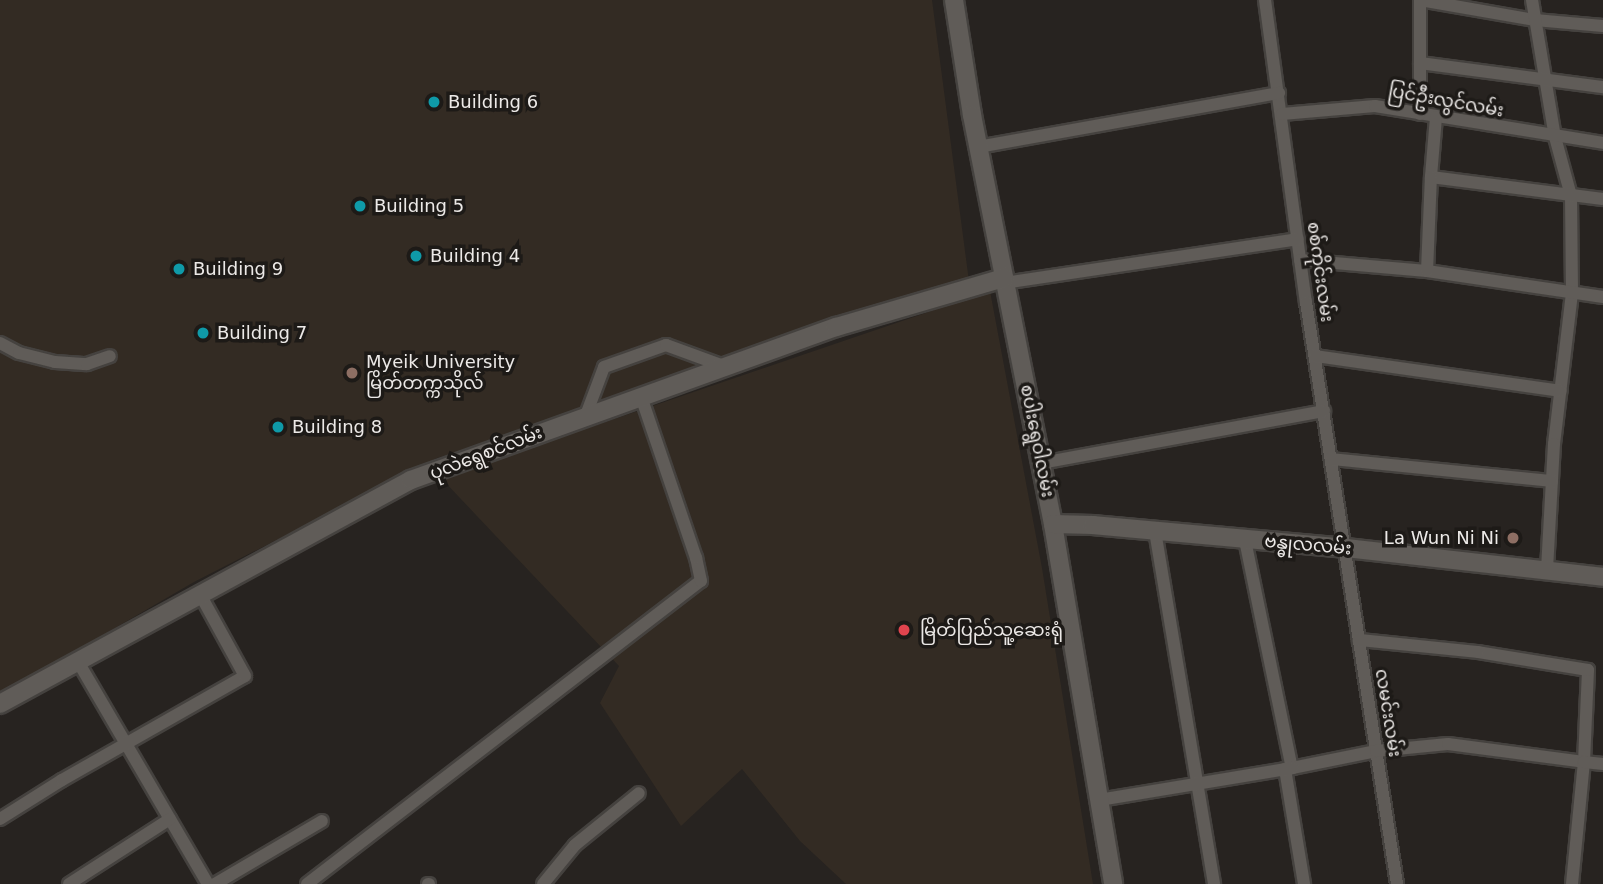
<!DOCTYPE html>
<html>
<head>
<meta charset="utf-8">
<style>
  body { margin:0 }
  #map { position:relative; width:1603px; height:884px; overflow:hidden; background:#272320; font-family:"DejaVu Sans","Noto Sans Myanmar",sans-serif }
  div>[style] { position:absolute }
  .built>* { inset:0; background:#332b23 }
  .roads { filter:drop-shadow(2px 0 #45423f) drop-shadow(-2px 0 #45423f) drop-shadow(0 2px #45423f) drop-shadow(0 -2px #45423f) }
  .street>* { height:12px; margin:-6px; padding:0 6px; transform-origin:6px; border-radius:6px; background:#605c58 }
  .secondary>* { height:18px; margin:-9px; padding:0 9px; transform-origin:9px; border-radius:9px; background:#605c58 }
  .dots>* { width:19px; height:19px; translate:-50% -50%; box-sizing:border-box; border:4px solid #1d1a17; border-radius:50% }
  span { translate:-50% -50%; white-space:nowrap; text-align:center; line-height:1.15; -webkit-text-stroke:7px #1d1a17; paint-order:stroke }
  .street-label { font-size:18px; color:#ece9e7 }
  .poi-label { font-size:18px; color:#ece9e7 }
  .left { translate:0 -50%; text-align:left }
  .right { translate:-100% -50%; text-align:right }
</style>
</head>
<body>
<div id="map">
  <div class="built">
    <div style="clip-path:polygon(0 0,932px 0,970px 289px,437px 458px,194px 582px,0 695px)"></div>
    <div style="clip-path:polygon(990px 291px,1042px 568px,1093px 884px,846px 884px,800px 841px,742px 769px,681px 826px,600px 703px,619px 666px,441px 478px)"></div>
  </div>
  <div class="roads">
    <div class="street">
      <div style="left:1265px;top:0;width:305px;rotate:82.3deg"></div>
      <div style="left:1306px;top:302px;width:589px;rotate:81.11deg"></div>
      <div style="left:1420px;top:0;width:117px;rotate:9.9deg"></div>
      <div style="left:1535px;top:20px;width:68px;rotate:5deg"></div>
      <div style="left:1532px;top:0;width:139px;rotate:80.5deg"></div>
      <div style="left:1555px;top:137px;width:61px;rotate:74.8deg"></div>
      <div style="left:1571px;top:196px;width:97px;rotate:89.4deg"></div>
      <div style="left:1572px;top:293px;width:152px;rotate:96.8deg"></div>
      <div style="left:1554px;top:444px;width:127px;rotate:93.2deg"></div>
      <div style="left:1420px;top:63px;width:185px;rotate:7.5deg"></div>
      <div style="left:1282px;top:114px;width:93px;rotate:-4.9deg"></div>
      <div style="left:1375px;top:106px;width:231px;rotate:9.2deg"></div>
      <div style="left:1420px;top:114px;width:114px;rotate:-90deg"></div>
      <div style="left:1436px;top:117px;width:60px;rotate:94.8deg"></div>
      <div style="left:1431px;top:177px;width:173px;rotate:7.3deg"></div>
      <div style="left:978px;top:147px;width:306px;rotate:-10.2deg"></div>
      <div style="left:1300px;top:260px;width:127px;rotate:5deg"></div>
      <div style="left:1427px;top:271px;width:178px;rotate:8.4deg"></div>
      <div style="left:1427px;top:271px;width:94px;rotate:-87.6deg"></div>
      <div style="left:1004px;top:283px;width:297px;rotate:-8.5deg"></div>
      <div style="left:0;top:343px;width:21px;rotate:28deg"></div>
      <div style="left:19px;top:353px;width:37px;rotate:14deg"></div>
      <div style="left:55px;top:362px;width:32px;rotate:4deg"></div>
      <div style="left:87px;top:364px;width:24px;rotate:-19deg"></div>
      <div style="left:1315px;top:356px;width:248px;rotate:8.1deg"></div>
      <div style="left:586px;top:415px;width:51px;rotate:-69.4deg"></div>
      <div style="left:604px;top:367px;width:66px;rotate:-19.5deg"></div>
      <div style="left:666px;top:345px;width:64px;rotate:20.1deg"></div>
      <div style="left:1331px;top:459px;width:222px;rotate:5.7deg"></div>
      <div style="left:1041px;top:463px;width:288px;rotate:-10.4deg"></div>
      <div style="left:1155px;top:531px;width:358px;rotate:80.5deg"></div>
      <div style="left:1245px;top:540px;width:233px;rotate:78.4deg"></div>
      <div style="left:1292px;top:768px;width:86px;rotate:-11.4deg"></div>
      <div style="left:1376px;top:751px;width:72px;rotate:-5.6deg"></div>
      <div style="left:1448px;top:744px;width:137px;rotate:7.5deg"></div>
      <div style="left:1584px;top:762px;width:92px;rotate:-87.5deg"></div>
      <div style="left:1588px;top:670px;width:111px;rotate:-170.7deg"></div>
      <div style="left:1478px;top:652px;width:120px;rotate:-174.2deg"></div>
      <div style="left:77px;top:660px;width:259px;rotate:59.7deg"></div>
      <div style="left:1285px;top:769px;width:117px;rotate:80.6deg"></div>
      <div style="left:1099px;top:800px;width:196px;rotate:-9.4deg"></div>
      <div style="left:0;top:819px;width:73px;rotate:-32.2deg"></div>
      <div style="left:62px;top:780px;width:210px;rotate:-29.6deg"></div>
      <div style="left:245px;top:676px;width:94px;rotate:-118.8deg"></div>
      <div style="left:69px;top:884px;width:120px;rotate:-32.8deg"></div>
      <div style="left:215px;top:884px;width:124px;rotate:-30.5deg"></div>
      <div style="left:307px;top:884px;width:497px;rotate:-37.6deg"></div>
      <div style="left:701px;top:581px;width:24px;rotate:-102deg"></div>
      <div style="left:696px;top:558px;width:171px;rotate:-108.8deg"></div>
      <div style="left:428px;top:884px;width:1px"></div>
      <div style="left:543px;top:884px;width:50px;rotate:-50.6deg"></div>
      <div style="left:575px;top:845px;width:82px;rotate:-39.1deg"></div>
      <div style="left:1572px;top:884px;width:123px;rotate:-84.4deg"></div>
      <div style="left:1584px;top:762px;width:19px;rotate:6deg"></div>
    </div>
    <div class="secondary">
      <div style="left:954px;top:0;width:116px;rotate:81.1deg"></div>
      <div style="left:972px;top:115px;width:417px;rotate:78.8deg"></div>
      <div style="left:1053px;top:524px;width:365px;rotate:80.5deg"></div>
      <div style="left:1053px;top:524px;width:40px;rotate:1.4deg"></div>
      <div style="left:1093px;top:525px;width:254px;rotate:5.2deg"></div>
      <div style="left:1346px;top:548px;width:259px;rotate:6.4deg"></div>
      <div style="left:0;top:704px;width:468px;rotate:-28.6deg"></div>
      <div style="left:411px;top:480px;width:452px;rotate:-19.8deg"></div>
      <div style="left:836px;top:327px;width:175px;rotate:-16.3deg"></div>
    </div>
  </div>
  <div class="dots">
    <div style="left:434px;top:102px;background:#0f9aa8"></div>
    <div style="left:360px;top:206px;background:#0f9aa8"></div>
    <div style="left:416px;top:256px;background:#0f9aa8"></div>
    <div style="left:179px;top:269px;background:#0f9aa8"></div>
    <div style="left:203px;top:333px;background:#0f9aa8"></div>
    <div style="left:352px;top:373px;background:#8d6e63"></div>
    <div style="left:278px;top:427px;background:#0f9aa8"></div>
    <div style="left:1513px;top:538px;background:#8d6e63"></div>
    <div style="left:904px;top:630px;background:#e0444e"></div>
  </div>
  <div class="street-label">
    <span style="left:1446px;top:101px;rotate:10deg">ပြင်ဦးလွင်လမ်း</span>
    <span style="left:1320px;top:272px;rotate:82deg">စစ်ကိုင်းလမ်း</span>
    <span style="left:1037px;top:441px;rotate:79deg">စပါးရွေဝါလမ်း</span>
    <span style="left:486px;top:453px;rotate:-21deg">ပုလဲရွေစင်လမ်း</span>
    <span style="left:1308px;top:545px;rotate:5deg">ဗန္ဓုလလမ်း</span>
    <span style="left:1388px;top:713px;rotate:81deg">လမင်းလမ်း</span>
  </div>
  <div class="poi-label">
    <span class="left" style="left:448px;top:102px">Building 6</span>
    <span class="left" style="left:374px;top:206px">Building 5</span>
    <span class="left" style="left:430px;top:256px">Building 4</span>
    <span class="left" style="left:193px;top:269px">Building 9</span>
    <span class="left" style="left:217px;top:333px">Building 7</span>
    <span class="left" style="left:366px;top:373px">Myeik University<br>မြိတ်တက္ကသိုလ်</span>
    <span class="left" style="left:292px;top:427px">Building 8</span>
    <span class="right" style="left:1499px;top:538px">La Wun Ni Ni</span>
    <span class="left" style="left:920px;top:630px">မြိတ်ပြည်သူ့ဆေးရုံ</span>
  </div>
</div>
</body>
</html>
